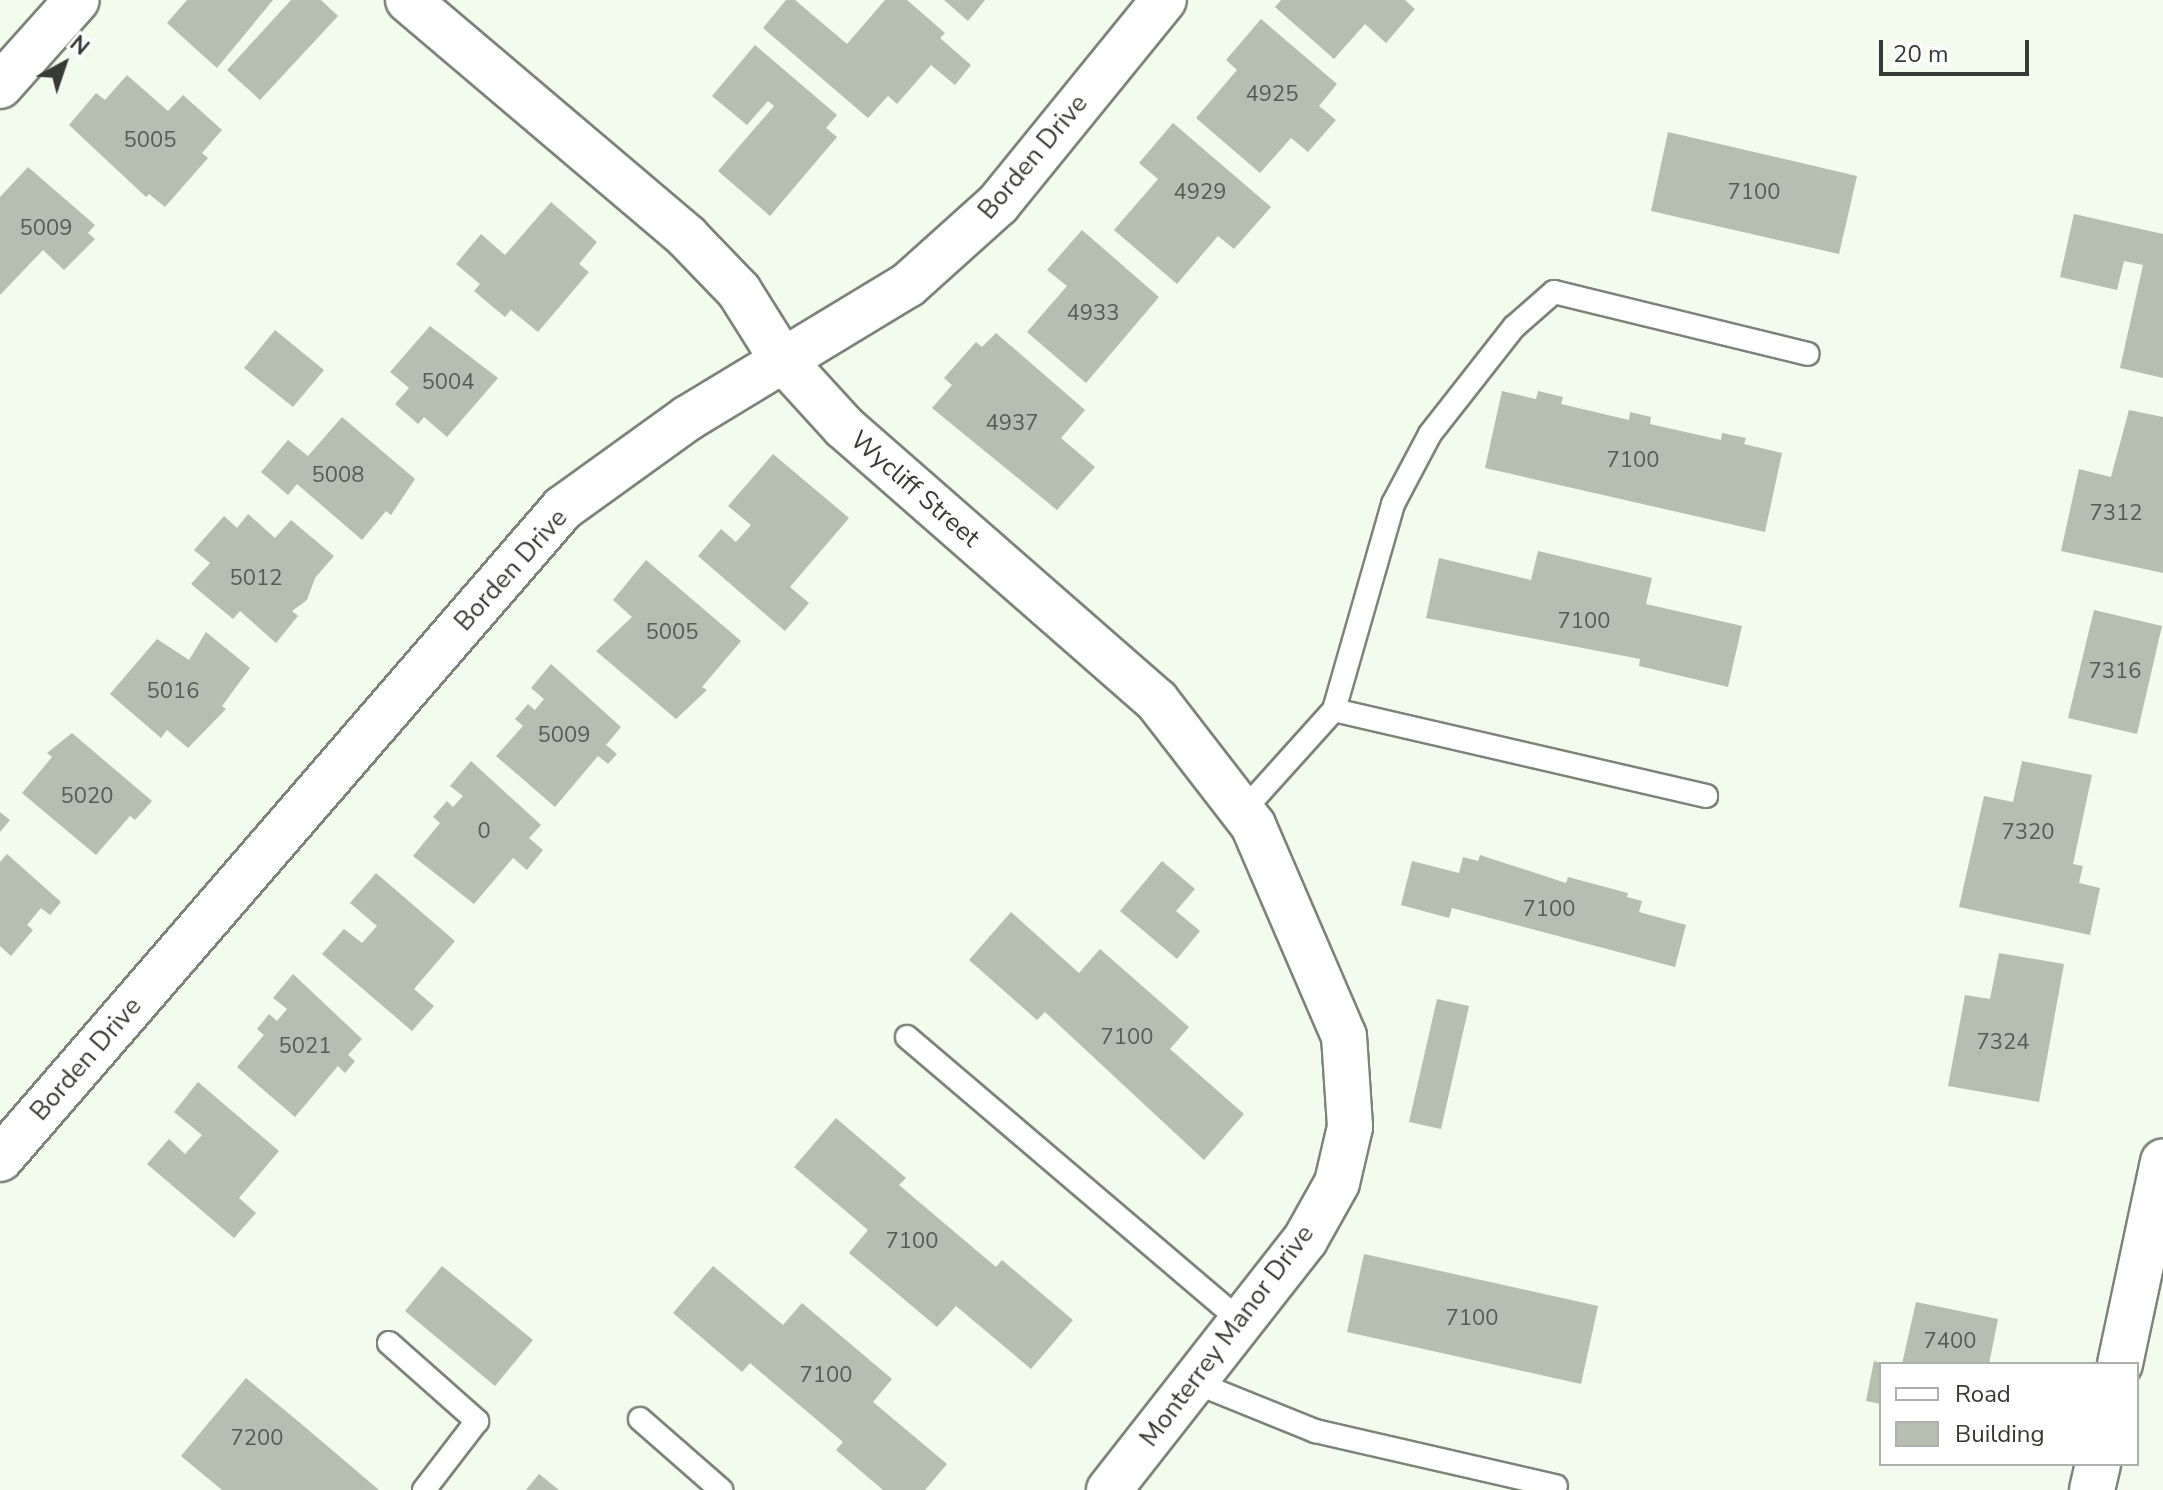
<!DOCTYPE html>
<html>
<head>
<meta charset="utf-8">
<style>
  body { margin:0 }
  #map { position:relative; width:2163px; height:1490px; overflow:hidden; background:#f3faee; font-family:"Nunito Sans",sans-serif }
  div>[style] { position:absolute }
  .building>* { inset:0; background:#b6bdb1 }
  .roads { filter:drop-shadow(2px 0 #7d8378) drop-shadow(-2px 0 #7d8378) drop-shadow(0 2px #7d8378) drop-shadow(0 -2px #7d8378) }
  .service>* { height:22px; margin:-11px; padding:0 11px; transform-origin:11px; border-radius:11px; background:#fff }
  .minor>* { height:44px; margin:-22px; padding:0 22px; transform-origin:22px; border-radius:22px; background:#fff }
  span { translate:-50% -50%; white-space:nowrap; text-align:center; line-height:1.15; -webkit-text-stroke:6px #fff; paint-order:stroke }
  .number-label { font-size:22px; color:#575b54 }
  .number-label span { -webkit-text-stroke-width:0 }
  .street-label { font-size:26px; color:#373a35 }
  .legend { position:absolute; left:1879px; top:1362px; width:260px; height:104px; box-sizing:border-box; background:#fff; border:2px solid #afb0ae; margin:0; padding:10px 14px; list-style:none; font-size:24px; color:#373a35 }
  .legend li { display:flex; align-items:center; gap:16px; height:40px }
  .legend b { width:40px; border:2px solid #afb0ae }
  .north { position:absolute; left:24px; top:24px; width:80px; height:80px; -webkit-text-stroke:6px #fff; paint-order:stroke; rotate:40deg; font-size:22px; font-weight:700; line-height:32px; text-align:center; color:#373a35 }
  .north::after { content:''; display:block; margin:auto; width:28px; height:36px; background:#373a35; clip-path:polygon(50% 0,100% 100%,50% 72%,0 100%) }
  .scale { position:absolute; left:1879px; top:40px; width:150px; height:36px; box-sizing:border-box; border:4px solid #373a35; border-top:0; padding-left:10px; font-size:24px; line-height:28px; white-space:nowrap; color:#373a35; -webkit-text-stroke:6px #fff; paint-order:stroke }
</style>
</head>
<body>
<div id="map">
  <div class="building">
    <div style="clip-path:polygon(187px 0,273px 0,217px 68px,167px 23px)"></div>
    <div style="clip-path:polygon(291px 0,321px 0,338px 16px,260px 100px,227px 70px)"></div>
    <div style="clip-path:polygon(786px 0,795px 0,847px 44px,885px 0,907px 0,945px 33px,940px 38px,971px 65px,955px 85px,931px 65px,897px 104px,888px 96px,868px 118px,763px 28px)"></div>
    <div style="clip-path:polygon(944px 0,985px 0,968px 21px)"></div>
    <div style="clip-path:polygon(1281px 0,1405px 0,1415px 9px,1386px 43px,1365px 24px,1334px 59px,1275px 7px)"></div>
    <div style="clip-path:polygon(1261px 19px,1337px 84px,1319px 106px,1336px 120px,1308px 152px,1291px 138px,1260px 173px,1196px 118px,1237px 70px,1226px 60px)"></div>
    <div style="clip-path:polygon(755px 45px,837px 115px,826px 128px,837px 137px,770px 216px,718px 171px,774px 106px,768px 101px,747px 125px,712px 96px)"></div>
    <div style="clip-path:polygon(127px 75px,168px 111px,183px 95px,222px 130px,202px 153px,208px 158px,165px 207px,149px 194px,146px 197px,69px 125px,96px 93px,105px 100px)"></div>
    <div style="clip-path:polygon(1173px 123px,1271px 207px,1234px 249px,1218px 236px,1177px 284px,1114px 230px,1158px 179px,1139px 163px)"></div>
    <div style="clip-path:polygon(1668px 132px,1857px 176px,1839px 254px,1651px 211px)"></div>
    <div style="clip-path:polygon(28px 167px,95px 225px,88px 233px,95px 239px,64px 270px,43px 250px,0 295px,0 197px)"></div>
    <div style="clip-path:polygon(551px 202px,597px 242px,579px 264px,589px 272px,538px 332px,511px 310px,505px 317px,474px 291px,480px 284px,456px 264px,481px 234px,505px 255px)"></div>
    <div style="clip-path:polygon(2074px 214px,2163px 234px,2163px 378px,2120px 368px,2143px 265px,2124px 261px,2117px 290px,2060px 277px)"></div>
    <div style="clip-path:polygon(1082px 230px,1159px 297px,1086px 383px,1027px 332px,1067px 286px,1047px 270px)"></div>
    <div style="clip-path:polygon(430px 326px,498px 378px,447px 437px,424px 417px,418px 424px,395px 404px,409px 388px,390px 372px)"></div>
    <div style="clip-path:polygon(275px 330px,324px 370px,293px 407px,244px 368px)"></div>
    <div style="clip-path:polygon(996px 333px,1085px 410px,1061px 438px,1095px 467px,1057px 510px,932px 408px,952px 385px,944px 378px,976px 342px,982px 347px)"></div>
    <div style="clip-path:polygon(1502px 391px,1536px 399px,1538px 391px,1563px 397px,1561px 404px,1629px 420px,1630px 412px,1651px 417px,1650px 424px,1721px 440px,1722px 433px,1746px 438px,1744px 444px,1782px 453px,1765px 532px,1485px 468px)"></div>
    <div style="clip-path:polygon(2129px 410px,2163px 417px,2163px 573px,2061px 551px,2079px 469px,2111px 477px)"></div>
    <div style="clip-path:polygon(342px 417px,415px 479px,391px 515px,386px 511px,362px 540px,297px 484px,288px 495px,261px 472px,288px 440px,308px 456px)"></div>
    <div style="clip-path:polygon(773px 454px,849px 518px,790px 587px,809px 603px,785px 631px,698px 556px,721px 529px,736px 542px,751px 525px,728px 506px)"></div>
    <div style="clip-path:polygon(248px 514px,275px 538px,291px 520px,334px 556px,315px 578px,307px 600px,292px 611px,298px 616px,276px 643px,240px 611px,233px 619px,191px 584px,210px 563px,194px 550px,224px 516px,237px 528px)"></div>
    <div style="clip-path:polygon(1538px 551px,1652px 578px,1646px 604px,1742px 626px,1728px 687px,1639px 666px,1640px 659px,1426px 618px,1439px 558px,1531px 580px)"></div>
    <div style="clip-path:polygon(646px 560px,741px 641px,702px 687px,707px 690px,676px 719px,596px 651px,632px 617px,613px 600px)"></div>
    <div style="clip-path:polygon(2094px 610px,2162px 626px,2137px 734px,2068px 718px)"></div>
    <div style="clip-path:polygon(206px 632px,250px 668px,222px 706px,226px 709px,188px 748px,167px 730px,161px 738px,110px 694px,157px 639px,189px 660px)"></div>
    <div style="clip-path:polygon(551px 664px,621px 727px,606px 745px,617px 754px,608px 764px,598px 756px,555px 807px,496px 756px,523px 726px,515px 719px,528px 704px,535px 710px,544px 699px,531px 688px)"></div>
    <div style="clip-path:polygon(72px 733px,152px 801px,135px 820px,130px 816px,96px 855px,22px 793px,52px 757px,47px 753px)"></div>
    <div style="clip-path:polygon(471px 761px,541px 825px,529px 838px,543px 850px,527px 870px,513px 858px,474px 904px,413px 856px,440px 823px,433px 817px,447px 801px,453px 807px,463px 796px,450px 786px)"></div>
    <div style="clip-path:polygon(2022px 761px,2092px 775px,2073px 864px,2083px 866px,2079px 883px,2100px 888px,2090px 935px,1959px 907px,1984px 796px,2013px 802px)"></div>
    <div style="clip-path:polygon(0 812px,10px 820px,0 832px)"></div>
    <div style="clip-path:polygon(7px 854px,61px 902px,50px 915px,41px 908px,27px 925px,33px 930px,11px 956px,0 946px,0 862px)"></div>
    <div style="clip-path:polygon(1480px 855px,1566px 883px,1568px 877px,1628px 893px,1627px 897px,1642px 901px,1639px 912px,1686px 925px,1675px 967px,1452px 908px,1449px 918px,1401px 905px,1412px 861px,1459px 873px,1463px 857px,1478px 861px)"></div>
    <div style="clip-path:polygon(1162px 861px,1195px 889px,1176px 911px,1200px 931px,1177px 959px,1120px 911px)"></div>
    <div style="clip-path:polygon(376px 873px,455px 941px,414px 989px,434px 1006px,412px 1031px,322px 954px,344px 929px,362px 943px,377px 926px,350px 903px)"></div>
    <div style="clip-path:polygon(1011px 912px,1079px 973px,1100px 949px,1189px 1027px,1170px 1049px,1244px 1114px,1204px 1160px,1045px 1012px,1037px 1020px,969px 960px)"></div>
    <div style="clip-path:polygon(1999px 953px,2064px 964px,2039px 1102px,1948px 1086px,1965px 995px,1990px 999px)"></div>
    <div style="clip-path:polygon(293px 974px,362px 1039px,348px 1055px,355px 1061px,345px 1073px,338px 1066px,295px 1117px,237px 1067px,264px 1035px,257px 1029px,269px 1014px,277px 1021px,287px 1009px,273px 998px)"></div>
    <div style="clip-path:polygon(1437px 999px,1469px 1006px,1441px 1129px,1409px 1122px)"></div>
    <div style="clip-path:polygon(198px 1082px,279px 1151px,239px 1198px,256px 1213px,234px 1238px,147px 1164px,169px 1139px,185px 1154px,202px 1135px,174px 1112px)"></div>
    <div style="clip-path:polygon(836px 1118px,906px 1178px,899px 1185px,996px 1267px,1002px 1260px,1073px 1320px,1031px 1369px,956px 1306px,937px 1327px,849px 1253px,868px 1230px,794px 1167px)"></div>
    <div style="clip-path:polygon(1364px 1254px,1598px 1306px,1581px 1384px,1347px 1332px)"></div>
    <div style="clip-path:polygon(442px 1266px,533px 1340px,495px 1386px,405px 1311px)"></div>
    <div style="clip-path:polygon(713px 1266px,783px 1325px,802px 1303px,892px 1379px,873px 1402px,947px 1464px,925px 1490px,883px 1490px,836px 1450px,843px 1442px,750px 1363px,742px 1372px,673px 1313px)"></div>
    <div style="clip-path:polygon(1916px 1302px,1998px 1319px,1989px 1364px,1902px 1364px)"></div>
    <div style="clip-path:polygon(1874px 1361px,1881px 1363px,1881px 1404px,1866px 1401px)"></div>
    <div style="clip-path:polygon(246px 1378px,299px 1422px,379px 1490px,222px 1490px,181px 1456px)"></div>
    <div style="clip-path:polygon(539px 1474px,559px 1490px,526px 1490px)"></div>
  </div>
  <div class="roads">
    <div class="service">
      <div style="left:1334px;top:710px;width:214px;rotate:-74deg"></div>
      <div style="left:1393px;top:504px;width:79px;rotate:-62.1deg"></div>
      <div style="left:1430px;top:434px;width:136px;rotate:-51.9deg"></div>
      <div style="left:1514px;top:327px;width:53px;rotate:-41.2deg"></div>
      <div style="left:1554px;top:292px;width:261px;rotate:13.7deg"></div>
      <div style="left:1243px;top:811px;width:136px;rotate:-48deg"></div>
      <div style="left:1334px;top:710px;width:382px;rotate:13deg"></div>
      <div style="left:907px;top:1037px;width:438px;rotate:40.4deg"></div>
      <div style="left:389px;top:1343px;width:118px;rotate:41.6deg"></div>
      <div style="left:477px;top:1421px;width:87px;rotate:127.5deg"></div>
      <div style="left:1194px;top:1382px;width:131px;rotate:22deg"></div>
      <div style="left:1315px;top:1431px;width:247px;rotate:12.9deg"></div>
      <div style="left:640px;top:1419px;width:108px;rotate:41.2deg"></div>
    </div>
    <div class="minor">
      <div style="left:408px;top:0;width:366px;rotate:40.3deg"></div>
      <div style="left:687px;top:237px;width:75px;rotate:46.1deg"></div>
      <div style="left:739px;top:291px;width:79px;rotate:57.9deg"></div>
      <div style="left:781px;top:358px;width:93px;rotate:47.6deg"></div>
      <div style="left:844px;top:427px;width:416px;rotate:41.2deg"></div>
      <div style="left:1157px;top:701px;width:157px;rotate:52.3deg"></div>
      <div style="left:1253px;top:825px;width:230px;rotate:66.7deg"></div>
      <div style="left:1344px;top:1036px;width:91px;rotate:86.2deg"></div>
      <div style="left:1350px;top:1127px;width:57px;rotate:103.1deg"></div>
      <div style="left:1337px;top:1183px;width:65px;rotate:119.3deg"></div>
      <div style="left:1305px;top:1240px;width:318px;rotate:128.1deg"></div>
      <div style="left:0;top:86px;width:115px;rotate:-48.2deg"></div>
      <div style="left:0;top:1159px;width:861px;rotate:-49.15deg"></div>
      <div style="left:563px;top:508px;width:154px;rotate:-35.8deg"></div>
      <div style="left:688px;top:418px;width:257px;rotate:-31.2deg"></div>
      <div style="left:908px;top:285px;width:121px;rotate:-42deg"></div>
      <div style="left:998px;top:204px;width:263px;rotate:-50.9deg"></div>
      <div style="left:2120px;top:1364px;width:207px;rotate:-78deg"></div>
      <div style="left:2092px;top:1490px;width:27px;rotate:-77deg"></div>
    </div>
  </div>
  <div class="number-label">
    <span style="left:1272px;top:95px">4925</span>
    <span style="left:150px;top:141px">5005</span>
    <span style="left:1200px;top:193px">4929</span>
    <span style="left:1754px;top:193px">7100</span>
    <span style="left:46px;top:229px">5009</span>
    <span style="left:1093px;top:314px">4933</span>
    <span style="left:448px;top:383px">5004</span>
    <span style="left:1012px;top:424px">4937</span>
    <span style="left:1633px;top:461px">7100</span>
    <span style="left:338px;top:476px">5008</span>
    <span style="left:2116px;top:514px">7312</span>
    <span style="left:256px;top:579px">5012</span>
    <span style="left:1584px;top:622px">7100</span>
    <span style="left:672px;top:633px">5005</span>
    <span style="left:2115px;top:672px">7316</span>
    <span style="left:173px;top:692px">5016</span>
    <span style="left:564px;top:736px">5009</span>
    <span style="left:87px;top:797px">5020</span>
    <span style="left:484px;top:832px">0</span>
    <span style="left:2028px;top:833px">7320</span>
    <span style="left:1549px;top:910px">7100</span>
    <span style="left:1127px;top:1038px">7100</span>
    <span style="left:2003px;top:1043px">7324</span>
    <span style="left:305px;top:1047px">5021</span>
    <span style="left:912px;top:1242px">7100</span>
    <span style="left:1472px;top:1319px">7100</span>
    <span style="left:1950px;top:1342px">7400</span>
    <span style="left:826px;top:1376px">7100</span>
    <span style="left:257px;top:1439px">7200</span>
  </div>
  <div class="street-label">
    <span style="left:1033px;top:157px;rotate:-50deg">Borden Drive</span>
    <span style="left:915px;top:489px;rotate:41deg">Wycliff Street</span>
    <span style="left:511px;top:570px;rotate:-48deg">Borden Drive</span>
    <span style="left:86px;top:1059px;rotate:-49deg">Borden Drive</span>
    <span style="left:1227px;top:1336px;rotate:-53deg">Monterrey Manor Drive</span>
  </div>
  <ul class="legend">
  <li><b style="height:10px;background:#fff"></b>Road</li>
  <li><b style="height:22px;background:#b6bdb1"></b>Building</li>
  </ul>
  <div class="north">N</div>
  <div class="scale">20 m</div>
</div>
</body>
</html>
